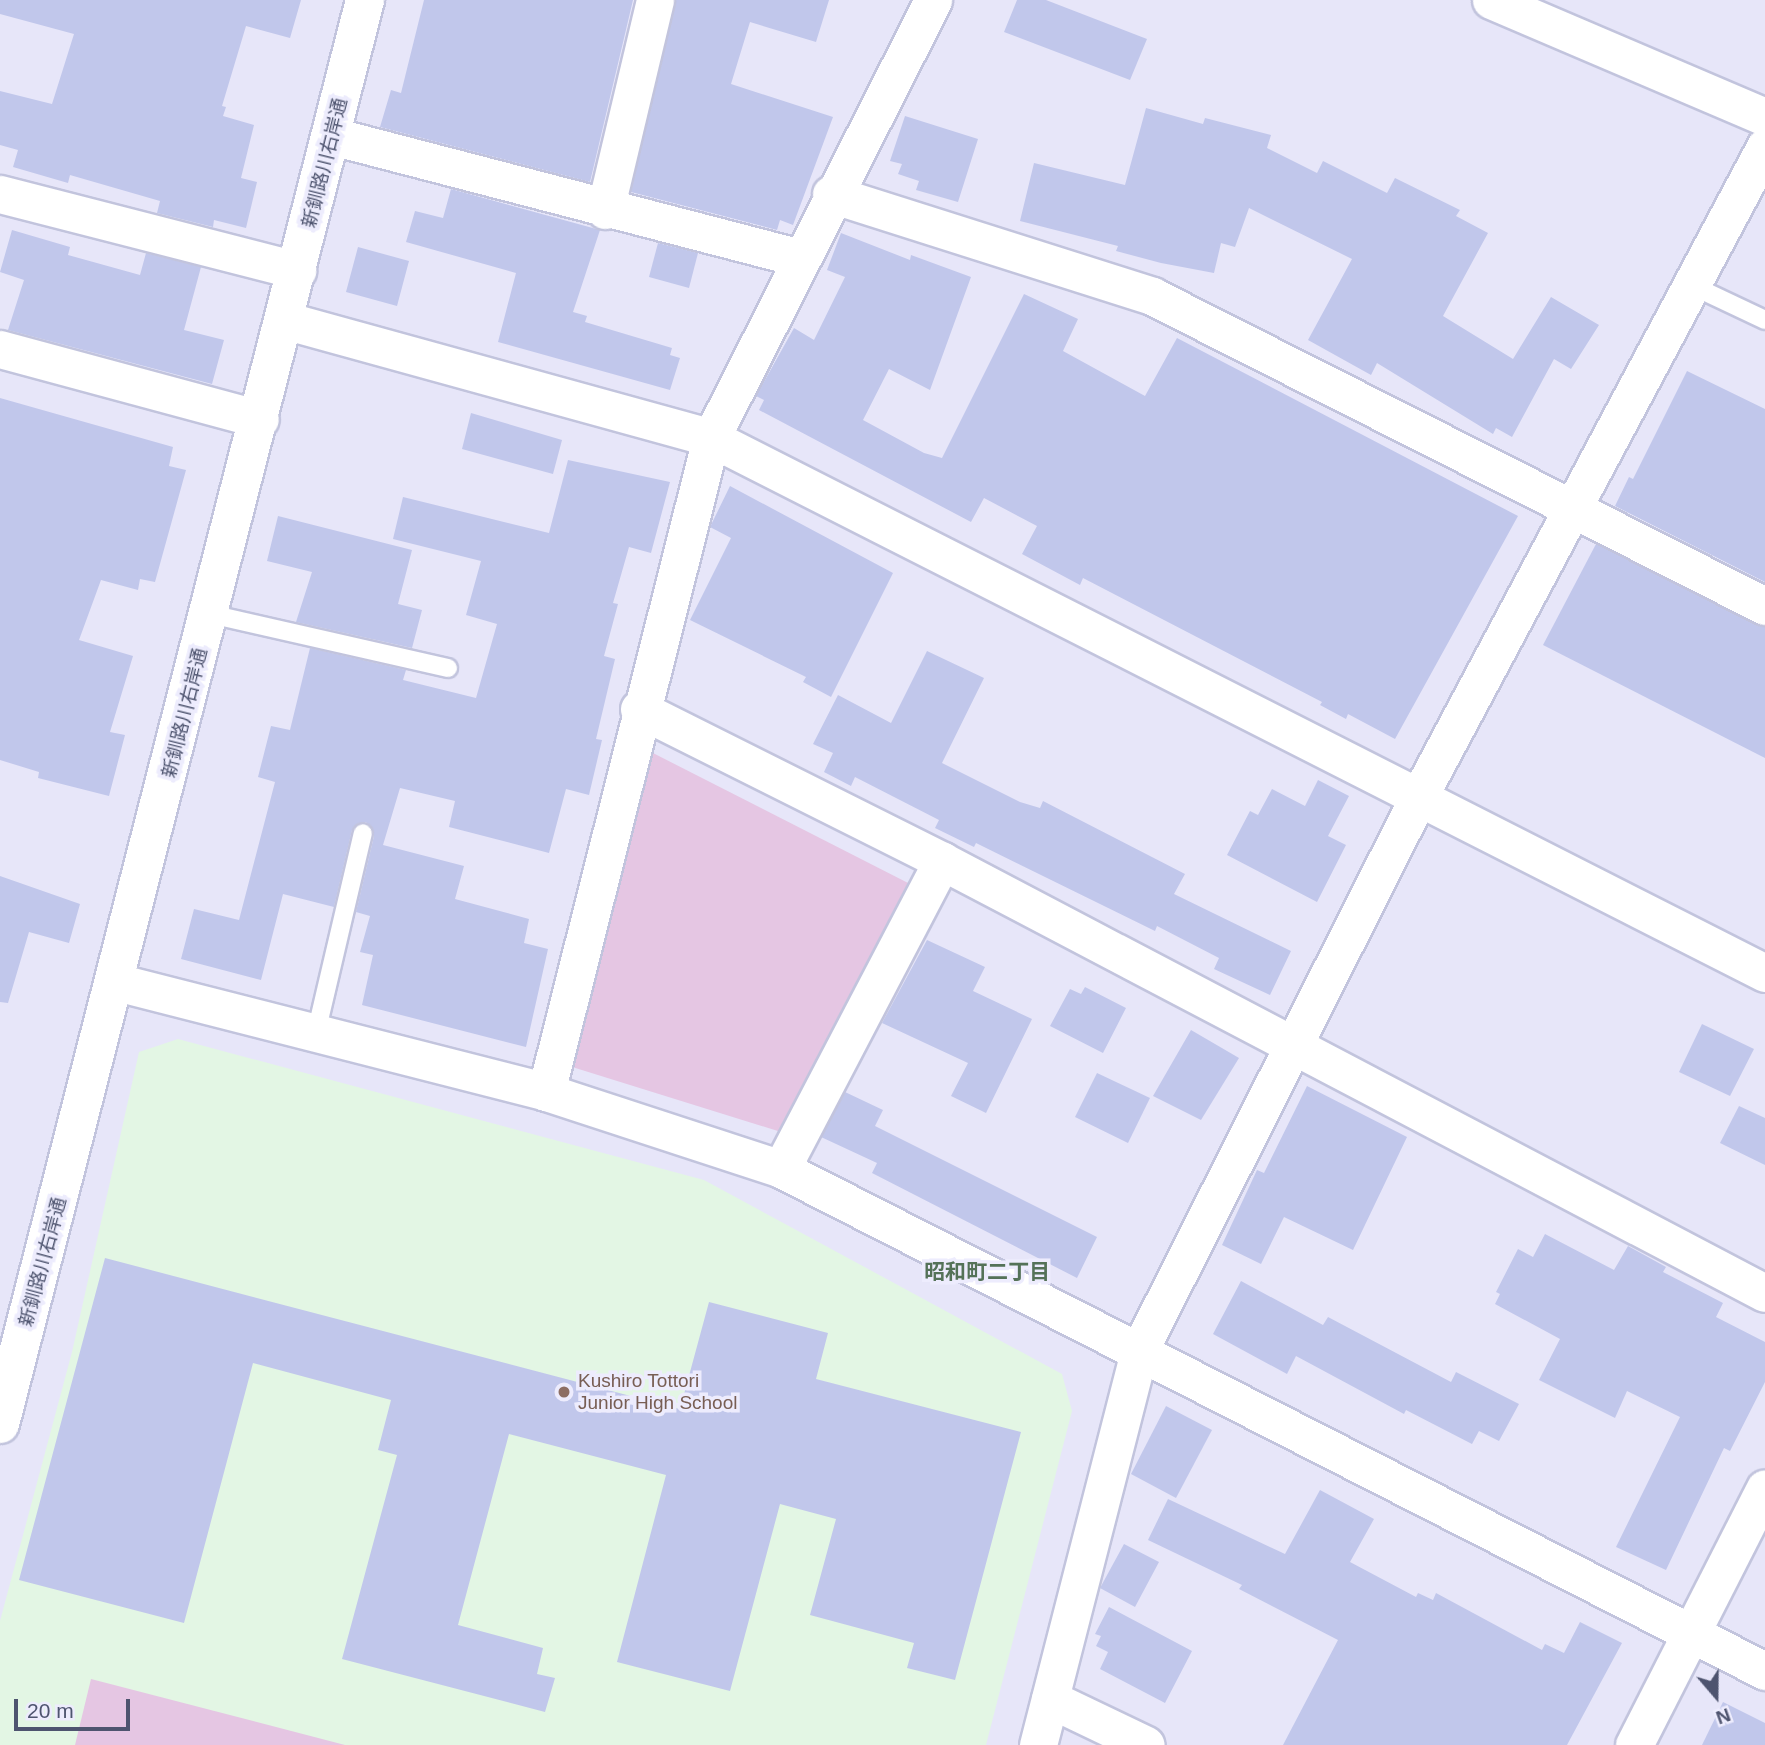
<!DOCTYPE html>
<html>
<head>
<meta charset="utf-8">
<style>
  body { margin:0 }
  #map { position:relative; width:1765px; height:1745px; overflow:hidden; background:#e7e6f9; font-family:Helvetica,"Noto Sans JP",sans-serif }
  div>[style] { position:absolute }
  .education>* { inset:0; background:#e3f6e4 }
  .green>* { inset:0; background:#e5c6e3 }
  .building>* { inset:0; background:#c1c7eb }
  .roads { filter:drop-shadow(2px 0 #c2c4dd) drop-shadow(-2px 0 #c2c4dd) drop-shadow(0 2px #c2c4dd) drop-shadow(0 -2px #c2c4dd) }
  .lane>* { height:18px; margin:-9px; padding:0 9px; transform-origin:9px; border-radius:9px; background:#fff }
  .street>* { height:37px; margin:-18.5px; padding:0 18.5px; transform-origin:18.5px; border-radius:18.5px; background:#fff }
  .secondary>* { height:38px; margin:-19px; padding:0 19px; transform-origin:19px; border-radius:19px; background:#fff }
  .dots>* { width:19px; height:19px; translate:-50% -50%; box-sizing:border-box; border:4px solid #edecfd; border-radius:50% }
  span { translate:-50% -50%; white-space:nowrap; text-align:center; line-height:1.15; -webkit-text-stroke:7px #edecfd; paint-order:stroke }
  .street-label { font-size:19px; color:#4e546f }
  .education-label { font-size:19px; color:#785e54 }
  .left { translate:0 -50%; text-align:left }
  .neighbourhood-label { font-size:21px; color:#547258; font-weight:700 }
  .north { position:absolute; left:1681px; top:1661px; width:70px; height:70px; -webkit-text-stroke:5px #edecfd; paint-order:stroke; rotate:160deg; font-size:19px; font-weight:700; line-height:28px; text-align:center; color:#4e546f }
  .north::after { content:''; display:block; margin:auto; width:24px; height:32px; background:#4e546f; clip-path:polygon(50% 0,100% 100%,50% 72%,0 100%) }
  .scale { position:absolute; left:14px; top:1699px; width:116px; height:32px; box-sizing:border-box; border:4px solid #4e546f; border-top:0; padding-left:9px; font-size:21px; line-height:24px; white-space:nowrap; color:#4e546f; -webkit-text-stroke:5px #edecfd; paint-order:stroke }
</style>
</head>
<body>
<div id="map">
  <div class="education">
    <div style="clip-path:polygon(178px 1039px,704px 1180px,1062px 1374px,1072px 1411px,986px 1745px,0 1745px,0 1621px,72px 1352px,139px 1052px)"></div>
  </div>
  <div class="green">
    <div style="clip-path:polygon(651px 752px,912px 885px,781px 1132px,569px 1066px)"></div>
    <div style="clip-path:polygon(91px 1679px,345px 1745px,75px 1745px)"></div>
  </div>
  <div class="building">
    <div style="clip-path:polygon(0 0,301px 0,290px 38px,246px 26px,222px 106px,226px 107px,223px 116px,254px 125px,241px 178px,257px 182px,246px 228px,214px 220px,213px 227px,157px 213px,160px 201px,70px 175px,68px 183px,13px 167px,18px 150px,0 145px,0 91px,52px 104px,74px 34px,0 14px)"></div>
    <div style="clip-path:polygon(424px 0,633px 0,590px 182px,380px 127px,391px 90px,401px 93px)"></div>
    <div style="clip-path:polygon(675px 0,829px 0,816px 42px,750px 22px,731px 84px,833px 117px,793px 225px,780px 220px,777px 230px,631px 192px)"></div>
    <div style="clip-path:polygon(1017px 0,1046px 0,1147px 39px,1130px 80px,1004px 32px)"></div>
    <div style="clip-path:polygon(1146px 108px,1203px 124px,1205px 118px,1271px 135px,1267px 148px,1317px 173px,1323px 161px,1387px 193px,1395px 178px,1460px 210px,1456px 216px,1488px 233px,1443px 316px,1513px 359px,1551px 297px,1599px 325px,1571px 369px,1554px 359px,1512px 437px,1496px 428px,1493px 434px,1377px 363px,1371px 375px,1308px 340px,1352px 259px,1249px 208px,1235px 247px,1221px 243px,1214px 273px,1161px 263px,1116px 251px,1118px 246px,1020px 221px,1034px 163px,1125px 185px)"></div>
    <div style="clip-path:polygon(905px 116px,978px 139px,958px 202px,916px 190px,919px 181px,898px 174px,902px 164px,890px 161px)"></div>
    <div style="clip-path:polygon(451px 189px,600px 230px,573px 312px,587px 316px,585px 322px,672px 348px,670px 355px,680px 358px,670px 390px,498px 342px,516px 273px,406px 242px,415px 211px,443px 218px)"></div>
    <div style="clip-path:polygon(12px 230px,70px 247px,68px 255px,140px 275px,146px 253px,201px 267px,184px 330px,224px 340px,212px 384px,8px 330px,24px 280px,0 272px)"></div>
    <div style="clip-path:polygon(841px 233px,910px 260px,911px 255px,971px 277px,930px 390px,889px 369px,863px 420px,924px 453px,942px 458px,1024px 294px,1078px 319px,1063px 351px,1145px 396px,1177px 338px,1518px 516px,1395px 739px,1348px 714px,1346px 719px,1320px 705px,1322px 702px,1083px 578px,1080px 585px,1022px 554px,1037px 526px,984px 498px,971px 522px,759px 410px,764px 400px,756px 396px,794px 328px,814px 340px,845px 277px,827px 270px)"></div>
    <div style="clip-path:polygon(658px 243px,698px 253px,689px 288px,649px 277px)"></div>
    <div style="clip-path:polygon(358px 247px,409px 261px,397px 306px,346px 292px)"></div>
    <div style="clip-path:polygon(1687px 371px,1765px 409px,1765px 582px,1615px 506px,1629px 477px,1633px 479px)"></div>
    <div style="clip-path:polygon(0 398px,173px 447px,169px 466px,186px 470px,155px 582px,140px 579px,138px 590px,101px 580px,79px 640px,133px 656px,110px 732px,125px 735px,109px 796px,38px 778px,39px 772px,0 760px)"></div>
    <div style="clip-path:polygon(471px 413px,562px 440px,553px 474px,462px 449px)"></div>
    <div style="clip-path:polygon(568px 460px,670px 482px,651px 553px,629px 547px,613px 603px,618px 604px,604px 656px,615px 659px,596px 739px,602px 740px,589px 795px,566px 789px,549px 853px,449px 827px,455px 801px,400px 788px,383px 845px,464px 866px,455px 899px,529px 919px,524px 943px,548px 949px,526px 1047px,362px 1005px,373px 955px,360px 952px,370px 916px,356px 912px,374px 836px,366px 822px,352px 830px,334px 907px,283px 894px,261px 980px,181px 959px,194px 909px,239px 920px,275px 782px,258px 777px,271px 726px,290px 730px,310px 648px,406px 670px,403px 680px,476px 698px,497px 624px,466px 615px,481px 561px,393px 539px,403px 497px,549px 533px)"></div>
    <div style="clip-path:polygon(730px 486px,893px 573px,831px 697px,803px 682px,806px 677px,690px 620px,731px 538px,710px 527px)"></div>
    <div style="clip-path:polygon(278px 516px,412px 550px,398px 604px,422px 610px,412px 648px,296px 622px,312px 572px,267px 561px)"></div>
    <div style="clip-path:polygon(1596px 544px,1765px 627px,1765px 758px,1543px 645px)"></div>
    <div style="clip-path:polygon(927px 651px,984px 678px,942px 763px,1020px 802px,1040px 808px,1043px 801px,1185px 874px,1174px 894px,1291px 951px,1270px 995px,1214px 969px,1219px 958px,1157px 926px,1155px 931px,976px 843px,974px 847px,935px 828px,939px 820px,855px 777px,851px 786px,824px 772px,833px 753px,813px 744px,838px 695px,891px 723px)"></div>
    <div style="clip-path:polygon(1318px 780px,1349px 796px,1328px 836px,1346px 845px,1317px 902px,1227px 855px,1250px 811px,1258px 815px,1272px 789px,1305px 806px)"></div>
    <div style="clip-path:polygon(0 876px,80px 904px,69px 943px,29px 932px,8px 1003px,0 1002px)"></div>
    <div style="clip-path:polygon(927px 940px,985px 967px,973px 991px,1032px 1019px,986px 1113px,951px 1096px,968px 1063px,882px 1023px)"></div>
    <div style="clip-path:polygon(1085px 987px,1126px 1008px,1103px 1053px,1050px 1026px,1070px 989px,1081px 994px)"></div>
    <div style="clip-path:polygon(1702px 1024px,1754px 1049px,1730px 1096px,1679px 1072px)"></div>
    <div style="clip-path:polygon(1191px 1030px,1239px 1058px,1201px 1120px,1153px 1096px)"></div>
    <div style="clip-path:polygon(1097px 1073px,1150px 1098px,1128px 1143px,1075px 1117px)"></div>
    <div style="clip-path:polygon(1307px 1086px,1407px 1137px,1353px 1250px,1284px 1217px,1261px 1264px,1222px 1245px,1257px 1170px,1264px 1173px)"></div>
    <div style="clip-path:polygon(845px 1092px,883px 1110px,875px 1126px,1097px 1237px,1077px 1278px,872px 1173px,877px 1163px,821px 1137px)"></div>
    <div style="clip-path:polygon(1739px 1106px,1765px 1118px,1765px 1165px,1720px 1143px)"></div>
    <div style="clip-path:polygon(1545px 1234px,1614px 1270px,1628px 1246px,1666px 1267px,1663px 1272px,1723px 1303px,1716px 1317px,1765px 1342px,1765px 1382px,1730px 1451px,1724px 1448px,1666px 1570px,1616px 1547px,1680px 1417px,1627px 1391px,1615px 1418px,1539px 1380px,1560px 1339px,1495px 1304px,1500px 1294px,1496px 1292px,1518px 1249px,1533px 1257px)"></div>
    <div style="clip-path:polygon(105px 1258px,680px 1409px,709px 1302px,828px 1333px,816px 1379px,1021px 1432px,955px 1680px,907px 1668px,914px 1643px,810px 1615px,836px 1519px,780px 1504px,730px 1691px,617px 1662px,666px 1475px,509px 1434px,458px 1625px,543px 1648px,537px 1674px,555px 1678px,545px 1712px,342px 1659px,397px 1455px,378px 1450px,391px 1400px,253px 1363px,184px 1623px,19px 1580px)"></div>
    <div style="clip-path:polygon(1241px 1281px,1323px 1325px,1328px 1317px,1451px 1382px,1456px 1372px,1519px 1404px,1499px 1441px,1479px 1431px,1472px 1444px,1406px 1410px,1404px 1414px,1296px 1356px,1287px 1374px,1213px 1334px)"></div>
    <div style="clip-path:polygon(1166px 1406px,1212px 1430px,1176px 1498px,1131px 1474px)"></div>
    <div style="clip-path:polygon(1320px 1490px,1374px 1519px,1350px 1562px,1416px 1597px,1418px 1593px,1433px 1600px,1436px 1593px,1542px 1650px,1545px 1644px,1564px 1653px,1580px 1622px,1622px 1643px,1567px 1745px,1283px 1745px,1338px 1640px,1239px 1589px,1242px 1585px,1148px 1540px,1168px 1499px,1285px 1554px)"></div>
    <div style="clip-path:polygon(1124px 1544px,1159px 1562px,1135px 1607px,1100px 1588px)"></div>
    <div style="clip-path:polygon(1109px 1607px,1192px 1651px,1165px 1703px,1100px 1669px,1108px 1652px,1096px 1646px,1101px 1636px,1095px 1634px)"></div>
    <div style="clip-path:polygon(1723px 1702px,1765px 1723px,1765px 1745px,1702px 1745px)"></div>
  </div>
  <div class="roads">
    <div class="lane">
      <div style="left:1691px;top:285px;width:82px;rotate:25.3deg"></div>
      <div style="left:210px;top:614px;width:244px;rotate:12.8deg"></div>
      <div style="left:316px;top:1033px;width:205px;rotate:-76.8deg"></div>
    </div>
    <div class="street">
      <div style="left:1491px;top:0;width:298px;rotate:23.1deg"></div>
      <div style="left:332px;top:136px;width:484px;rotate:14.6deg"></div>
      <div style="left:0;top:194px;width:307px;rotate:14.4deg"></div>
      <div style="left:831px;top:194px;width:337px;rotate:17.6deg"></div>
      <div style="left:1152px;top:296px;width:687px;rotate:26.83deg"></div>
      <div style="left:605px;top:210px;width:216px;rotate:-76.6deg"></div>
      <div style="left:284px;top:320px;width:443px;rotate:15.4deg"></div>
      <div style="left:711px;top:438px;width:1182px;rotate:26.91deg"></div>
      <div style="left:0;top:349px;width:269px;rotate:15.1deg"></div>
      <div style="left:639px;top:709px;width:339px;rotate:26.6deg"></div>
      <div style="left:942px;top:861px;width:929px;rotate:27.7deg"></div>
      <div style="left:116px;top:982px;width:444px;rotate:14.3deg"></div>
      <div style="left:546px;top:1092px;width:247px;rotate:18.1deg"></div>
      <div style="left:781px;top:1169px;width:1105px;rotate:27.03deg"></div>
      <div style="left:546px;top:1092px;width:674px;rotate:-75.84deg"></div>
      <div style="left:711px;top:438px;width:491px;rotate:-63.1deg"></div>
      <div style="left:781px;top:1169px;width:348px;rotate:-62.4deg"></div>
      <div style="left:1050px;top:1699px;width:106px;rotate:25.6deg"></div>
      <div style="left:1038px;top:1745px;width:407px;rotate:-75.6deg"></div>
      <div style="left:1139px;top:1351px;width:619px;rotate:-63.23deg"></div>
      <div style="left:1418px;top:798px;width:738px;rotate:-61.94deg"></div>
      <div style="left:1634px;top:1745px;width:288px;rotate:-63deg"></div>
    </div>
    <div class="secondary">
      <div style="left:0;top:1424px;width:1470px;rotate:-75.62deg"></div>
    </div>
  </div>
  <div class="dots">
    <div style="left:564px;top:1392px;background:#8d6e63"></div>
  </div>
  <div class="street-label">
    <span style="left:325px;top:163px;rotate:-76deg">新釧路川右岸通</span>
    <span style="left:185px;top:713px;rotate:-76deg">新釧路川右岸通</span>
    <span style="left:43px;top:1262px;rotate:-75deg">新釧路川右岸通</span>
  </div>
  <div class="education-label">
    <span class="left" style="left:578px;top:1392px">Kushiro Tottori<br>Junior High School</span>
  </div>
  <div class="neighbourhood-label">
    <span style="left:987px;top:1272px">昭和町二丁目</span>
  </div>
  <div class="north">N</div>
  <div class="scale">20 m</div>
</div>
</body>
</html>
